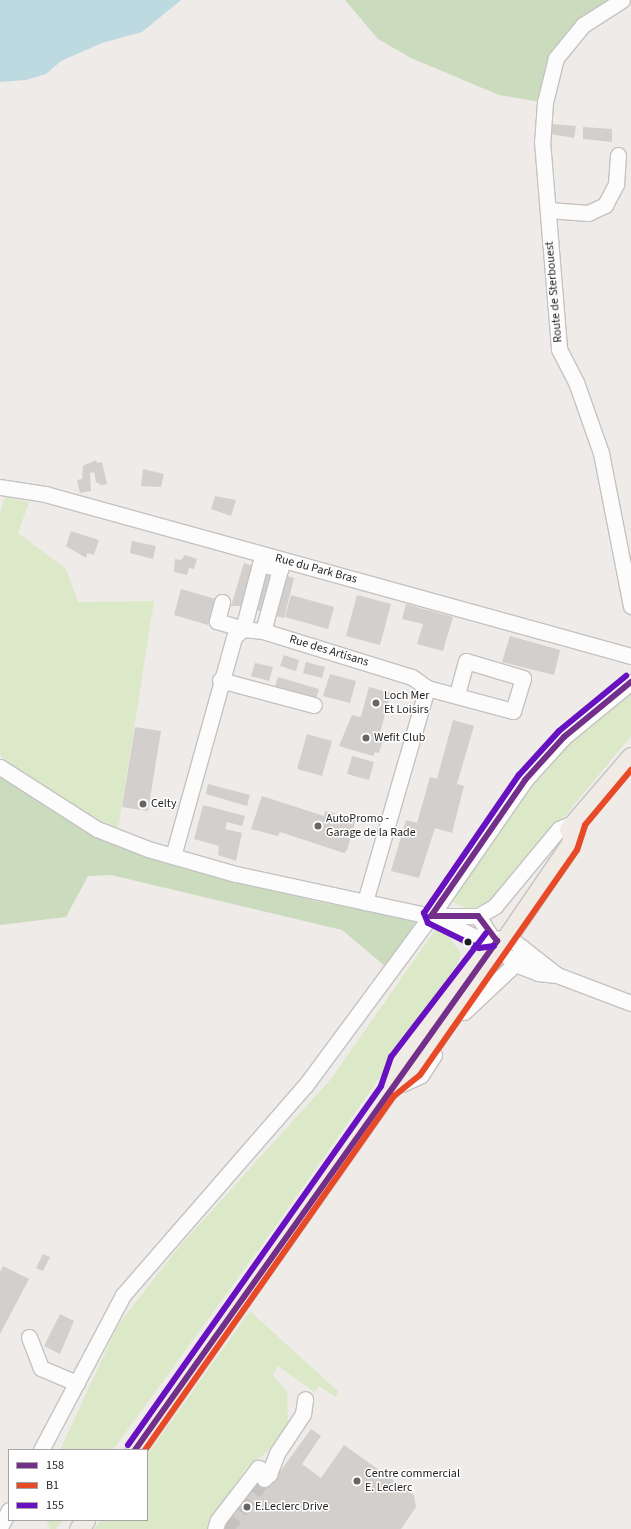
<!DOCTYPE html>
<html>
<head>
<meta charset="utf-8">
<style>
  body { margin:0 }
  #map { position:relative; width:631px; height:1529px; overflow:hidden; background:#eeebe8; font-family:"Source Sans 3",sans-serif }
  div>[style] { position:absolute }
  .grass>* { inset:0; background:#dce9c8 }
  .forest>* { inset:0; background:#cbdbbe }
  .water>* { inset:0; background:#bddae0 }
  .building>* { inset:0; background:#d2cfcd }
  .minor-tunnel>* { height:15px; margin-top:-7.5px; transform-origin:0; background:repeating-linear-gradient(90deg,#c5c2c0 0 15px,transparent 0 23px) }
  .roads { filter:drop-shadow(1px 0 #c5c3c2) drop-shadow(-1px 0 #c5c3c2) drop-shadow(0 1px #c5c3c2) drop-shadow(0 -1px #c5c3c2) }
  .minor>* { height:15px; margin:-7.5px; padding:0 7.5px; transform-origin:7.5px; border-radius:7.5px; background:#fcfcfc }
  .major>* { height:19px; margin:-9.5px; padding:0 9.5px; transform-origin:9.5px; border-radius:9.5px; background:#f1ebe5 }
  .bus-1>* { height:6px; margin:-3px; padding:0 3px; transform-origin:3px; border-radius:3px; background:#73308a }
  .bus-2>* { height:6px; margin:-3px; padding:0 3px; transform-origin:3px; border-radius:3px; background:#e84927 }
  .bus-3>* { height:6px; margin:-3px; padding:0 3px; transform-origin:3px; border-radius:3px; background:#6711c1 }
  .dots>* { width:11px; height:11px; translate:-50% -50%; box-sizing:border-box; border:2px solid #fff; border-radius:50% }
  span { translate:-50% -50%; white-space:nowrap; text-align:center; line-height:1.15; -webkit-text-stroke:3px #fff; paint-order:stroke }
  .street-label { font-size:12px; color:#1f1f1f }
  .poi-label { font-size:12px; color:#1f1f1f }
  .left { translate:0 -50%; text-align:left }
  .legend { position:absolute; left:8px; top:1449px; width:140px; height:72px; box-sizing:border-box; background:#fff; border:1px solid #a5a5a5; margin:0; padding:5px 7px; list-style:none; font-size:12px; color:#1f1f1f }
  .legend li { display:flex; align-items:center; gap:8px; height:20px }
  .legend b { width:20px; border:1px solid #a5a5a5 }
</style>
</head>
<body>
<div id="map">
  <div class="grass">
    <div style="clip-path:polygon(5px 497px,29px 502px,18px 533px,66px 569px,78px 602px,154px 601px,118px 830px,89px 817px,5px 762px,0 754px,0 513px)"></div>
    <div style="clip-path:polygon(631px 690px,631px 736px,497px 898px,469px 910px,453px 902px,453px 894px,547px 764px)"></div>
    <div style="clip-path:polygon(435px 930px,449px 937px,461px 953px,457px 967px,275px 1227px,113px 1450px,60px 1450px,118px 1325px,179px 1247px,331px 1079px)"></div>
    <div style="clip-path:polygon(250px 1311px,339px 1392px,336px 1397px,319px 1386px,314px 1392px,278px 1366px,273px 1375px,287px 1391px,288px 1424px,266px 1453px,248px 1466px,215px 1513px,209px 1529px,94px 1529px,101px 1520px,147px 1520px,147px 1455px)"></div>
    <div style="clip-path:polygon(46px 1520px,63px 1520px,56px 1529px,50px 1529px)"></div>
  </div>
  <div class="forest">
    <div style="clip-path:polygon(345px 0,610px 0,567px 33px,549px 70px,541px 102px,499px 95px,411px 58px,378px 39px)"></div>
    <div style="clip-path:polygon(0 775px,173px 863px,315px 901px,417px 920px,386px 967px,342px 930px,111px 875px,88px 876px,66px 917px,0 925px)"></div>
  </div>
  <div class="water">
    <div style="clip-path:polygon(0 0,181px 0,142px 32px,102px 43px,61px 61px,46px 74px,26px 80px,0 82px)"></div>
  </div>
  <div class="building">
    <div style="clip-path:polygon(552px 124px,576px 126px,574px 138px,551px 134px)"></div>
    <div style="clip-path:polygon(583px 127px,612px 129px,612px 142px,583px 139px)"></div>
    <div style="clip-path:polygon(96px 460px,97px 463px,102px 462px,107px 484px,101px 485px,96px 482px,94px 472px,90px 473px,91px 491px,80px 493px,77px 480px,82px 479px,83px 466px)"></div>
    <div style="clip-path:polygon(143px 469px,164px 474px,161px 487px,141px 486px)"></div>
    <div style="clip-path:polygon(215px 496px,236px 500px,231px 516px,211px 509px)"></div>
    <div style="clip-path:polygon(71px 531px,99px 540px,94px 555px,87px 553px,86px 558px,66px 546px)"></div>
    <div style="clip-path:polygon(132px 541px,156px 546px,153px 559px,130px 553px)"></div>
    <div style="clip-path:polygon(185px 555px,197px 559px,194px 569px,189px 568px,187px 575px,174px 572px,175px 559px,181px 560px)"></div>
    <div style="clip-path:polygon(244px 563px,254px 566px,243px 606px,231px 606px)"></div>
    <div style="clip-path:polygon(264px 569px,273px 571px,261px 611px,252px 609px)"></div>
    <div style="clip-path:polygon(284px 575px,294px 578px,284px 618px,273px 615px)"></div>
    <div style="clip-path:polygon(181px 589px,216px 599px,208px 625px,174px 615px)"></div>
    <div style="clip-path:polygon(291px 595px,334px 607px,328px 629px,285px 617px)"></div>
    <div style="clip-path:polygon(357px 595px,391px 604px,380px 645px,346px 636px)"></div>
    <div style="clip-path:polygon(406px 604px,453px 617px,443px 651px,417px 644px,423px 624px,402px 619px)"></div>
    <div style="clip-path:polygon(510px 636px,560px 650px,554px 675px,502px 662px)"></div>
    <div style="clip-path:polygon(284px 655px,299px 660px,296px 671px,280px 666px)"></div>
    <div style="clip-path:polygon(306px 662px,325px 667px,322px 678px,303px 673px)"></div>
    <div style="clip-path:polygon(255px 663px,273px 667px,269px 681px,251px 676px)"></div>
    <div style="clip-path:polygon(330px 674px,356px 681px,350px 703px,323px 696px)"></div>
    <div style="clip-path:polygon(278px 677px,319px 689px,316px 700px,274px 689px)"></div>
    <div style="clip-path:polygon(369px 687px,391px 693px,379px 736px,384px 737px,379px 753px,375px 752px,373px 756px,339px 746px,352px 715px,361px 717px)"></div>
    <div style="clip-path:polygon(453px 720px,474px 726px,457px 784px,464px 786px,452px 833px,435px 828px,419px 878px,391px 871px,406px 820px,417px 823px,430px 777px,437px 779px)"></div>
    <div style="clip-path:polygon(135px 727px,161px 731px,148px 811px,122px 807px)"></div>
    <div style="clip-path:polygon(307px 734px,332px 741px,322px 776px,297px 769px)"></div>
    <div style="clip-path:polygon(352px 756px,374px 762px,369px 780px,347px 774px)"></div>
    <div style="clip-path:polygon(208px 784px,250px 795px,247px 806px,206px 794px)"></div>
    <div style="clip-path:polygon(262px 796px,324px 816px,325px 811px,356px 819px,347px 850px,344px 853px,280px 832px,278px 836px,251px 829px)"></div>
    <div style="clip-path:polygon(203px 805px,245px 816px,242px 826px,227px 822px,225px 829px,242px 833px,236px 861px,218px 855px,219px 846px,194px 839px)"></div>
    <div style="clip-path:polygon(43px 1254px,50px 1257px,43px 1271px,36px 1268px)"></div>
    <div style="clip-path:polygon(3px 1266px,29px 1279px,0 1334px,0 1272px)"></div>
    <div style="clip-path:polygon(60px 1314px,74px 1321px,60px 1354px,44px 1346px)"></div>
    <div style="clip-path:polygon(311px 1429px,321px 1436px,302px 1464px,321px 1478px,344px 1445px,414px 1495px,416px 1507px,401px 1529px,223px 1529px,261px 1477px,271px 1484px)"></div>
  </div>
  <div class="minor-tunnel">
    <div style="left:226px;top:1529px;width:63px;rotate:-52.8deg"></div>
  </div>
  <div class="roads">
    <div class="minor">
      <div style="left:622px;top:0;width:46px;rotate:147.3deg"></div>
      <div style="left:583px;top:25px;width:43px;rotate:129.3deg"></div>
      <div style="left:556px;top:58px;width:45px;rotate:104deg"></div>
      <div style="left:545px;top:102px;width:39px;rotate:94deg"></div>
      <div style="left:542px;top:141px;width:209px;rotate:85.3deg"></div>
      <div style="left:559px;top:349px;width:37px;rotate:63deg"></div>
      <div style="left:576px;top:382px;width:75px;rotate:70.6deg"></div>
      <div style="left:601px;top:453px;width:156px;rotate:78.9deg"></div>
      <div style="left:548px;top:210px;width:40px;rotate:4.3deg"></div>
      <div style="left:588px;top:213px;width:19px;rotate:-25deg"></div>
      <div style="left:605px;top:205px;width:24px;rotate:-62deg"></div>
      <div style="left:616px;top:184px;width:29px;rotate:-86deg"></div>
      <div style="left:0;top:487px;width:46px;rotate:8.8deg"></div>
      <div style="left:45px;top:494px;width:608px;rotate:15.45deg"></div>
      <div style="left:222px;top:602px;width:20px;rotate:105deg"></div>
      <div style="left:217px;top:621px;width:27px;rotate:17deg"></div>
      <div style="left:243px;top:629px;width:67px;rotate:-75.3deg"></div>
      <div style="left:260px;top:564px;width:21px;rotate:14deg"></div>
      <div style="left:280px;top:569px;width:64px;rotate:105.3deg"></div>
      <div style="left:220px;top:680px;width:97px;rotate:14.9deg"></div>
      <div style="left:427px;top:688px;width:89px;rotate:15deg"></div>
      <div style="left:513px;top:711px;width:34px;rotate:-73deg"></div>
      <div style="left:523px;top:678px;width:59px;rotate:-163.4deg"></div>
      <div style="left:466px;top:661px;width:35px;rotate:105deg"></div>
      <div style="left:0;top:767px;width:115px;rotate:32.6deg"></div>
      <div style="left:97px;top:829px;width:55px;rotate:21.4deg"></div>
      <div style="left:148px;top:849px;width:91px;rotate:15.9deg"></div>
      <div style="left:236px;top:874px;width:199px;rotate:12.2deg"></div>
      <div style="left:431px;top:916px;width:47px"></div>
      <div style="left:478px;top:916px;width:20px;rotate:-30deg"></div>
      <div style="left:495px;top:906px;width:100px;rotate:-50.3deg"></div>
      <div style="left:559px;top:829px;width:21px;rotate:-23deg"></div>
      <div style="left:173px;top:856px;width:227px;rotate:-74.4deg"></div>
      <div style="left:234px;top:637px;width:12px;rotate:-42deg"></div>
      <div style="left:243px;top:629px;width:20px;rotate:6deg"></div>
      <div style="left:263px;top:631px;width:156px;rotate:17.2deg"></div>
      <div style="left:412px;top:677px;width:19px;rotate:36deg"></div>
      <div style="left:427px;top:688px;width:223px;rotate:106.2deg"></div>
      <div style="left:478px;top:916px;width:26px;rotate:58deg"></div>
      <div style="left:492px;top:938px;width:20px;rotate:6deg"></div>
      <div style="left:512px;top:940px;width:57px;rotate:37.9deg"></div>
      <div style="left:434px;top:917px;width:53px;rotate:25.6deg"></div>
      <div style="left:482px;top:940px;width:10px;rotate:-11deg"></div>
      <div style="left:508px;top:957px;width:10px;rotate:45deg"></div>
      <div style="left:515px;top:964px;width:25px;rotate:21deg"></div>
      <div style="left:538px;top:973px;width:19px;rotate:6deg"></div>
      <div style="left:557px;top:975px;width:79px;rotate:20.7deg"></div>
      <div style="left:464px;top:1012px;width:70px;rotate:-43.3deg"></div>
      <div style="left:515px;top:964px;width:18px;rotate:-68deg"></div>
      <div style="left:402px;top:1084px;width:21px;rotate:-25deg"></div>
      <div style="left:421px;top:1075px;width:24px;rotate:-57deg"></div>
      <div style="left:29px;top:1337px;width:33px;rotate:69deg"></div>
      <div style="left:41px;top:1368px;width:39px;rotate:23deg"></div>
      <div style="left:41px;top:1450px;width:175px;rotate:-62.1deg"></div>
      <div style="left:123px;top:1295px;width:277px;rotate:-49deg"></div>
      <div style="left:305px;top:1086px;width:212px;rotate:-53.5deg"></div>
      <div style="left:431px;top:916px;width:165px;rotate:-55.3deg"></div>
      <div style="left:525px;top:780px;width:58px;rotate:-47.8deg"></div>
      <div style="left:564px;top:737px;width:87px;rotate:-39.4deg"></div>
      <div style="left:269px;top:1474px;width:22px;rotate:-69deg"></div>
      <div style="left:277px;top:1453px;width:47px;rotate:-56.3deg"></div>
      <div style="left:303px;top:1414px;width:15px;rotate:-82deg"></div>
      <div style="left:0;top:1527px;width:19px;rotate:-62deg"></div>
      <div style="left:215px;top:1529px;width:9px;rotate:-72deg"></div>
      <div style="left:218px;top:1520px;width:66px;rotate:-52.4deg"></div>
      <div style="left:258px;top:1468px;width:13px;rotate:29deg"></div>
      <div style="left:269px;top:1474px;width:7px;rotate:135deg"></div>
    </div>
    <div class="major">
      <div style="left:569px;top:829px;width:95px;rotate:-49.3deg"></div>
      <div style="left:388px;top:1090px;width:29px;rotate:-72deg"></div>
      <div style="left:397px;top:1062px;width:138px;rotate:-52.6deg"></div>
      <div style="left:135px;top:1450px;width:440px;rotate:-54.9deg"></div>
      <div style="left:388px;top:1090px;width:32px;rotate:-39deg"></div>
      <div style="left:413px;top:1070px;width:159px;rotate:-54.7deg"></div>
      <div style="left:505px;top:940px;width:115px;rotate:-55.6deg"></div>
      <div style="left:570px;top:845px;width:25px;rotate:-72deg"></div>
      <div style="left:79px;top:1529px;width:11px;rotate:-56deg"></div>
    </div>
  </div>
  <div class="bus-1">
    <div style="left:431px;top:916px;width:165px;rotate:-55.3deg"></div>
    <div style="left:525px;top:780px;width:58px;rotate:-47.8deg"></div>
    <div style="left:564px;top:737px;width:87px;rotate:-39.4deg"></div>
    <div style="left:135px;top:1450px;width:625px;rotate:-54.58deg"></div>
    <div style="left:497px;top:941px;width:31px;rotate:-127deg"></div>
    <div style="left:478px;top:916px;width:47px;rotate:180deg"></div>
  </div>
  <div class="bus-2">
    <div style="left:145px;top:1450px;width:433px;rotate:-54.9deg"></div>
    <div style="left:394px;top:1096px;width:33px;rotate:-39deg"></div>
    <div style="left:420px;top:1075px;width:274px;rotate:-55.1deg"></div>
    <div style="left:577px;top:850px;width:26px;rotate:-72deg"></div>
    <div style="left:585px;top:825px;width:72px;rotate:-50.1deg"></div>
  </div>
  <div class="bus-3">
    <div style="left:494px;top:946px;width:15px;rotate:172deg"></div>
    <div style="left:479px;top:948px;width:57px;rotate:-153.9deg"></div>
    <div style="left:428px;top:923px;width:11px;rotate:-112deg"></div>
    <div style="left:424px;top:913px;width:168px;rotate:-55.5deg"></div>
    <div style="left:519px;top:775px;width:59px;rotate:-47.7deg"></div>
    <div style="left:559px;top:731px;width:87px;rotate:-39.4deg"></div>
    <div style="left:128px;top:1445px;width:439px;rotate:-54.8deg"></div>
    <div style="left:381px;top:1086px;width:31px;rotate:-71deg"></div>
    <div style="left:391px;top:1057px;width:156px;rotate:-52.5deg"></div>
  </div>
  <div class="dots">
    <div style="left:376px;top:703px;background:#676665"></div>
    <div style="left:366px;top:738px;background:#676665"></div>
    <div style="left:143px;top:804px;background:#676665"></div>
    <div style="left:318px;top:826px;background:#676665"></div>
    <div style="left:468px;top:942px;background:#1f1f1f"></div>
    <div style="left:357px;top:1481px;background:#676665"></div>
    <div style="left:247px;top:1507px;background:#676665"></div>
  </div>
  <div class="street-label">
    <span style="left:554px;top:292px;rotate:-95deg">Route de Sterbouest</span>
    <span style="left:316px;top:569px;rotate:15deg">Rue du Park Bras</span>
    <span style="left:329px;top:651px;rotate:17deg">Rue des Artisans</span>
  </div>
  <div class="poi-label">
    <span class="left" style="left:384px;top:703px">Loch Mer<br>Et Loisirs</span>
    <span class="left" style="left:374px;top:738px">Wefit Club</span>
    <span class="left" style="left:151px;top:804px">Celty</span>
    <span class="left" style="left:326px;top:826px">AutoPromo -<br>Garage de la Rade</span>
    <span class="left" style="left:365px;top:1481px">Centre commercial<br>E. Leclerc</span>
    <span class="left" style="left:255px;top:1507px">E.Leclerc Drive</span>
  </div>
  <ul class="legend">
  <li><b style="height:5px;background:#73308a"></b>158</li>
  <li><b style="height:5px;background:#e84927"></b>B1</li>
  <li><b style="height:5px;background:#6711c1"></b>155</li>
  </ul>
</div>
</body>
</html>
